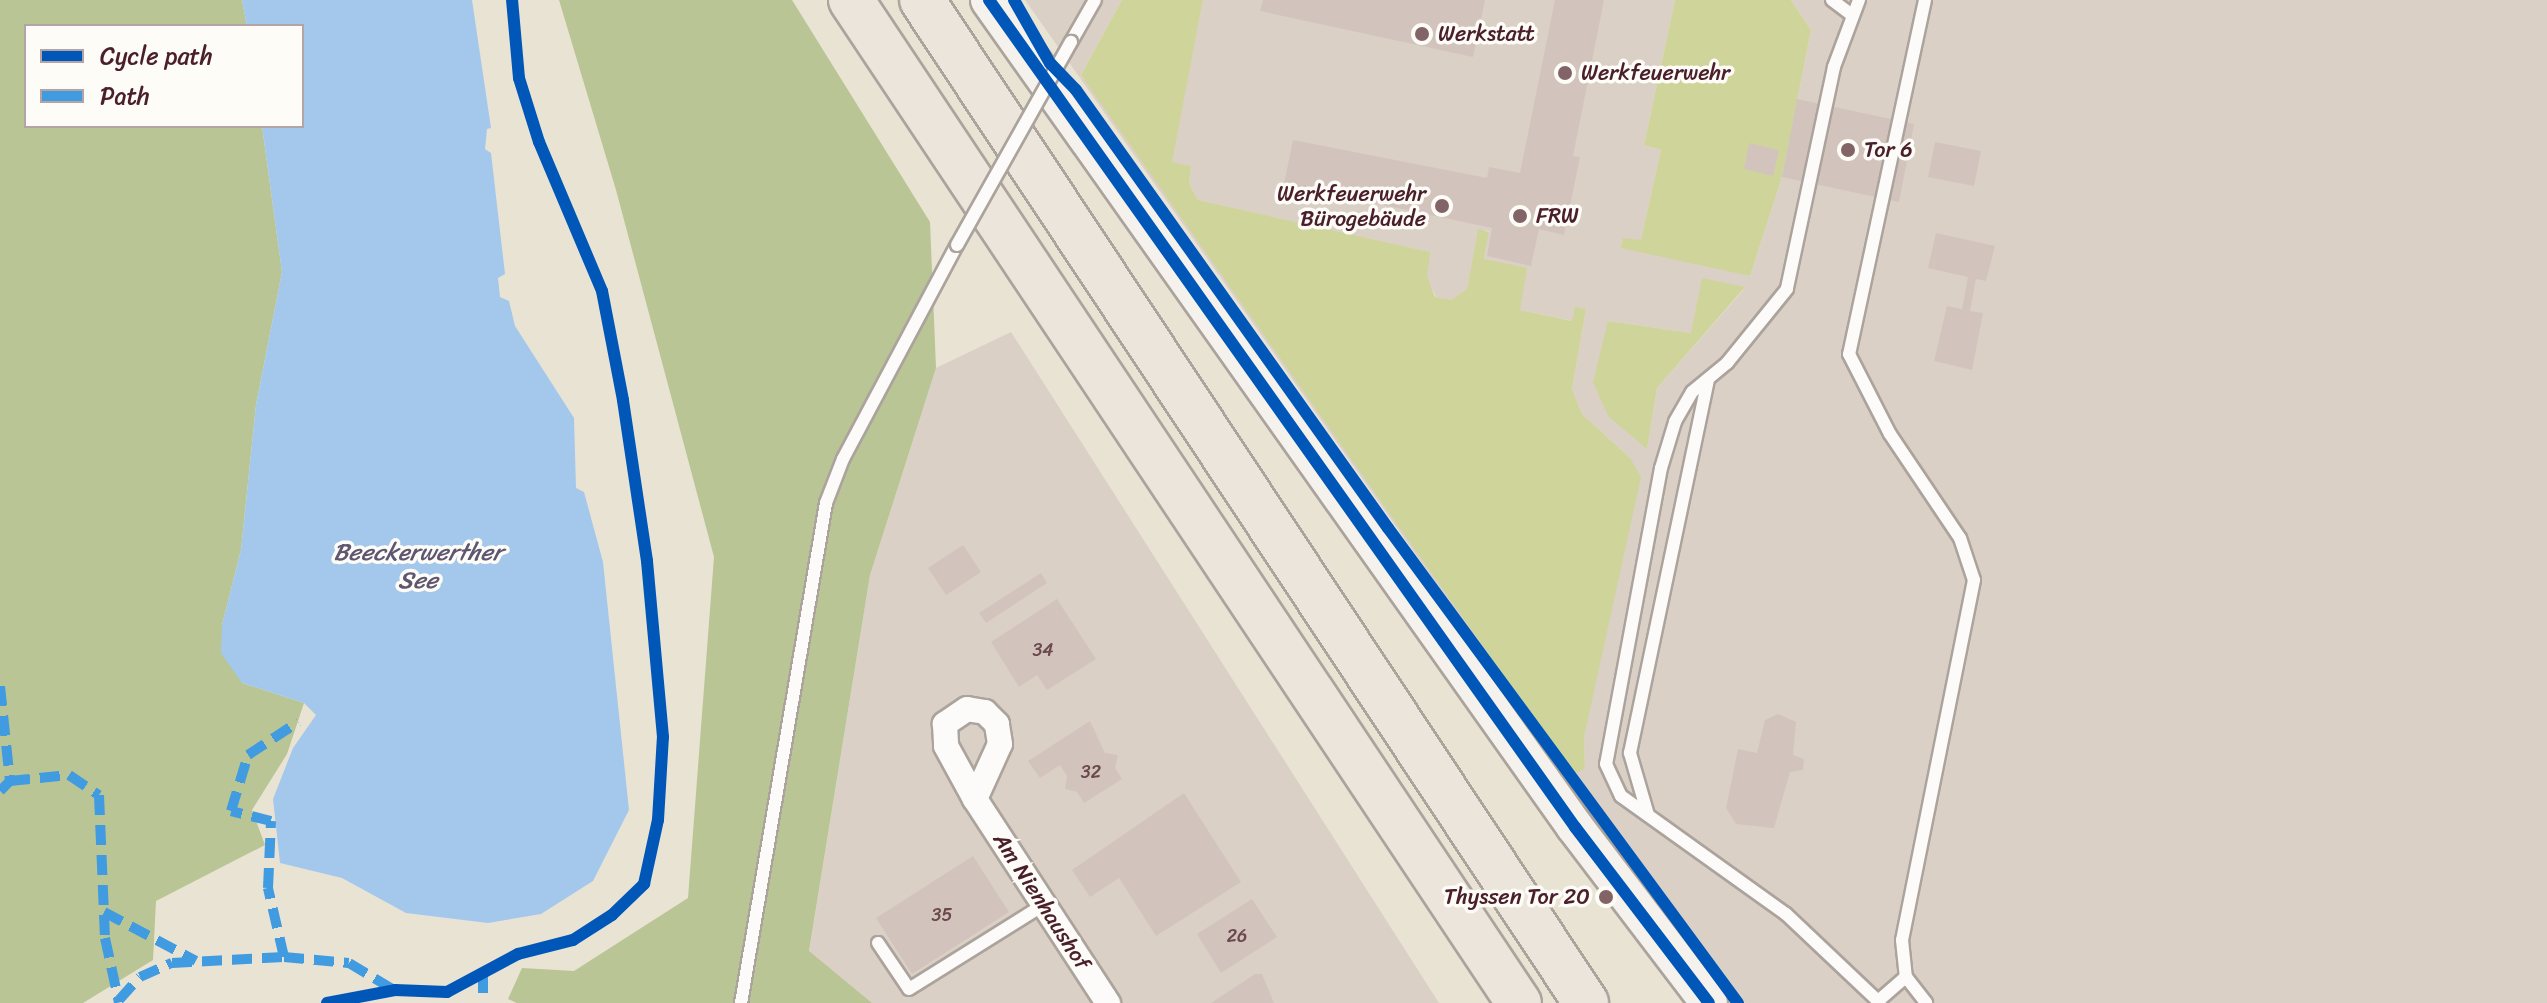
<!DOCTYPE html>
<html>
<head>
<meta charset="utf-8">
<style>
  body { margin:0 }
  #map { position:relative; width:2547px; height:1003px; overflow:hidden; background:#e9e3d4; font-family:Sriracha,sans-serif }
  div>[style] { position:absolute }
  .industrial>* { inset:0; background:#dad0c6 }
  .green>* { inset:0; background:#cfd49a }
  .forest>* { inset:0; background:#b9c594 }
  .water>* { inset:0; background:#a4c8ec }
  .building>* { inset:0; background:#d2c4bc }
  .roads { filter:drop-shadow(2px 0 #aba39c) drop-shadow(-2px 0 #aba39c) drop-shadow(0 2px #aba39c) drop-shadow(0 -2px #aba39c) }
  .lane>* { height:12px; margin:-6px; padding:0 6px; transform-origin:6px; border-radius:6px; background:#fcfbf9 }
  .street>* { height:24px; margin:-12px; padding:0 12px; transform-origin:12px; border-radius:12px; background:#fcfbf9 }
  .secondary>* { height:36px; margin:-18px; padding:0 18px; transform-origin:18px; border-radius:18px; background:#f5f2ee }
  .highway>* { height:44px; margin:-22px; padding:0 22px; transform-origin:22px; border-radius:22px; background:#ece5dc }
  .bridges { filter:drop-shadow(2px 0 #aba39c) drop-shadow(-2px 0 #aba39c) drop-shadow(0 2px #aba39c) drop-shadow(0 -2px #aba39c) }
  .lane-bridge>* { height:12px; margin:-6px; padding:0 6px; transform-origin:6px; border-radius:6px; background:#fcfbf9 }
  .quiet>* { height:10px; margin-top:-5px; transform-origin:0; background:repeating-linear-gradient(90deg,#409be1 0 20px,transparent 0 30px) }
  .cycleway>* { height:12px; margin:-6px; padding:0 6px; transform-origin:6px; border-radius:6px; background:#0057b8 }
  .dots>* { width:22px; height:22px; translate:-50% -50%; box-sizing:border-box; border:4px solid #fdfcf7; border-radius:50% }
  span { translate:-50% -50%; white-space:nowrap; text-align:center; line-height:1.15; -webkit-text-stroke:7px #fdfcf7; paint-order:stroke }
  .number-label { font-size:18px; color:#6c484f }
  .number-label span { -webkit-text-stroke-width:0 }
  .poi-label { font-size:22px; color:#4a1f2b }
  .left { translate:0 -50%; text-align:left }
  .right { translate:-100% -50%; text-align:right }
  .street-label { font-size:22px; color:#4a1f2b }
  .water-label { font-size:24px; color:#5f5672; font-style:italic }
  .legend { position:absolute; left:24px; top:24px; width:280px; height:104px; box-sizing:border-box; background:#fdfcf7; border:2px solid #b5a4a5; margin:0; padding:10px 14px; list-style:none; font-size:24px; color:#4a1f2b }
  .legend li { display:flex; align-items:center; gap:16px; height:40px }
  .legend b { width:40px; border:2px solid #b5a4a5 }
</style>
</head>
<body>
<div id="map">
  <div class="industrial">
    <div style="clip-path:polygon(evenodd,1025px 0,1122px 0,1081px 75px,1585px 769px,1584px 737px,1630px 458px,1582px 414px,1572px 389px,1586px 309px,1573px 321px,1520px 310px,1484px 259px,1489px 231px,1478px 230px,1467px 290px,1452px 301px,1436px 297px,1426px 276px,1429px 252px,1198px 200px,1189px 183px,1191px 166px,1171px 162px,1203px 0,1675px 0,1644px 145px,1661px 150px,1641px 241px,1750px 276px,1782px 177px,1811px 30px,1791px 0,2547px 0,2547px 1003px,1745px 1003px,1577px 783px,1025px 0,1745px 288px,1657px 388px,1647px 448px,1608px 321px,1691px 333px,1745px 288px)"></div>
    <div style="clip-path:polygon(1011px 332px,1439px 1003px,872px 1003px,809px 952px,870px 575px,936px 368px)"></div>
  </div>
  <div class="green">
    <div style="clip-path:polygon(1122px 0,1203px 0,1172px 162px,1191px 166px,1189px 183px,1198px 200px,1430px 252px,1427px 276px,1435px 297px,1452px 300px,1467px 289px,1478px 229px,1489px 232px,1484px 259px,1527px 268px,1520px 310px,1572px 321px,1575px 307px,1586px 309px,1572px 389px,1582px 414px,1630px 458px,1641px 477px,1584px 737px,1585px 769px,1573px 774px,1081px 75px)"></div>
    <div style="clip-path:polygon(1675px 0,1791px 0,1811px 30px,1782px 177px,1750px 276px,1621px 248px,1623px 238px,1641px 240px,1661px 150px,1644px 145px)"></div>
    <div style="clip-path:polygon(1702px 278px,1745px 287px,1657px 388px,1647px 449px,1608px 416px,1593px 382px,1608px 321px,1691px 333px)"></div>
  </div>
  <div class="forest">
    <div style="clip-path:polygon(0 0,242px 0,247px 26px,26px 26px,26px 126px,262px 126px,282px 272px,256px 405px,241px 550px,222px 625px,242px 683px,304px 703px,287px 754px,252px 810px,265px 845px,156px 901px,153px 960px,83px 1003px,0 1003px)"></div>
    <div style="clip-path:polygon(559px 0,792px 0,930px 222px,936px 368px,870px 575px,809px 951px,872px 1003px,517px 1003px,508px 999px,522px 968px,574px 971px,688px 898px,714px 557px,616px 190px)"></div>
  </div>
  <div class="water">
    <div style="clip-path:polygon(242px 0,472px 0,491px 128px,487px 129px,485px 149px,491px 153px,505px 274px,498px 278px,500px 297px,509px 301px,515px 326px,574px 418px,576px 488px,584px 492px,603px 562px,629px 810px,593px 881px,541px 914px,488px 923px,406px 913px,342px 878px,280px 863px,273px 799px,293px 748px,316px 715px,304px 703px,242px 683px,221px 653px,222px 625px,241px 550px,256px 405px,282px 272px,262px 126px,302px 126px,302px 26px,247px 26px)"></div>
  </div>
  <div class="building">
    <div style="clip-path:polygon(1263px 0,1485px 0,1473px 57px,1260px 11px)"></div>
    <div style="clip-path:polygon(1555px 0,1604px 0,1573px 156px,1580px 157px,1564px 235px,1539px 229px,1531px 266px,1487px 256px,1492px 228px,1284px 184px,1293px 140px,1487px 178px,1489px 167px,1520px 173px)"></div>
    <div style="clip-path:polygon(1797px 99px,1914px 124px,1899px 202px,1782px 177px)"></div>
    <div style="clip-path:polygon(1935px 142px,1981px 151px,1974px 186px,1928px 177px)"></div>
    <div style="clip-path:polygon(1749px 143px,1779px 150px,1773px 176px,1744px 169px)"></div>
    <div style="clip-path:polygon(1936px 233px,1995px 246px,1986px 281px,1976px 279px,1970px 311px,1983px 313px,1972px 370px,1934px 361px,1947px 306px,1962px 309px,1968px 277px,1928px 268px)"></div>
    <div style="clip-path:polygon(963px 545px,981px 572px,946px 595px,928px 568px)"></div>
    <div style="clip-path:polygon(1041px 573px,1047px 583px,986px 623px,979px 613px)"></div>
    <div style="clip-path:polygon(1057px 599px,1096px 659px,1047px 690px,1037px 675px,1019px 687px,991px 642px)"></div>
    <div style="clip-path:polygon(1778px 714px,1796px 722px,1793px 755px,1804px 759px,1803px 770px,1790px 772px,1774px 828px,1736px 824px,1726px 808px,1738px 749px,1757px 753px,1765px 720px)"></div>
    <div style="clip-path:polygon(1090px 721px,1105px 753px,1118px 755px,1115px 768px,1122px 779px,1084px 803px,1077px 792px,1065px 789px,1067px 776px,1060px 765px,1040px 778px,1028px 761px)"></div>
    <div style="clip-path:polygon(1184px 793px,1241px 882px,1156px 936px,1119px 878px,1090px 897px,1072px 870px)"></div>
    <div style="clip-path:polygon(973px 856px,1009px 912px,912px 974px,876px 918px)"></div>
    <div style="clip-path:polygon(1252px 899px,1277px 937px,1221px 973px,1197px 934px)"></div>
    <div style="clip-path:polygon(1255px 974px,1262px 974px,1274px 1003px,1211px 1003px)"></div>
  </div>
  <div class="roads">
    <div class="lane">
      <div style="left:1832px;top:0;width:25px;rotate:37deg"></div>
      <div style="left:1859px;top:0;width:72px;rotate:110.5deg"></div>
      <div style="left:1834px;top:67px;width:227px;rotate:102deg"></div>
      <div style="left:1787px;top:289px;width:95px;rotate:129deg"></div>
      <div style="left:1727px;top:363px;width:45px;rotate:140.4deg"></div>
      <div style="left:1692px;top:392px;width:34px;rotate:120deg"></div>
      <div style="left:1675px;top:422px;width:48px;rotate:106.9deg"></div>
      <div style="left:1661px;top:468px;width:301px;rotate:100.5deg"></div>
      <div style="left:1606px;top:764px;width:35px;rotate:65deg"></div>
      <div style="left:1621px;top:796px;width:203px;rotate:35.6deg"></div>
      <div style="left:1786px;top:914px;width:129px;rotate:43.4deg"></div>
      <div style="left:1925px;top:0;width:362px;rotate:102.1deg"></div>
      <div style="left:1849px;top:354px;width:90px;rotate:62.9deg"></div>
      <div style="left:1890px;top:434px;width:125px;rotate:56.1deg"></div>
      <div style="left:1960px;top:538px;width:44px;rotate:71.6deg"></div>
      <div style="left:1974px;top:580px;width:367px;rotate:101.3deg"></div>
      <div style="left:1902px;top:940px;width:37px;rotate:84deg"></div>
      <div style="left:1906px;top:977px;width:33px;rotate:52deg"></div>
      <div style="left:1071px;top:42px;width:48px;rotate:-60.3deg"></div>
      <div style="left:1648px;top:815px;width:65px;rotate:-106.2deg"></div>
      <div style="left:1630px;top:753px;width:382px;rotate:-78.2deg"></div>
      <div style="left:878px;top:943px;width:55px;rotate:56deg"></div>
      <div style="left:909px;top:989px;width:160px;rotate:-32deg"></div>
      <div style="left:1878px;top:1001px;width:37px;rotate:-41deg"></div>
      <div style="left:741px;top:1003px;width:507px;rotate:-80.35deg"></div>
      <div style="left:826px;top:503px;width:47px;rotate:-68.9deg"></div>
      <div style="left:843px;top:459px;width:242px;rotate:-62deg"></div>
    </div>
    <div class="street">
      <div style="left:975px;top:799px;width:60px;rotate:-65.6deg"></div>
      <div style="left:1000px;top:744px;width:20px;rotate:-99deg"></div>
      <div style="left:997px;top:724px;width:17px;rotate:-135deg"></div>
      <div style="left:985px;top:712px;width:18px;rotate:-171deg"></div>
      <div style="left:967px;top:709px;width:27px;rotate:146deg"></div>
      <div style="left:945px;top:724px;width:22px;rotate:87deg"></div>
      <div style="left:946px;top:746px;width:60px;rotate:61.3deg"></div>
      <div style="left:975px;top:799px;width:244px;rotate:56.9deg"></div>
    </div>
    <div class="secondary">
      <div style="left:989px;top:0;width:1014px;rotate:54.68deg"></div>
      <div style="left:1575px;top:827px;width:221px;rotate:52.7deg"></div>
    </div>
    <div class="highway">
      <div style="left:851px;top:0;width:1205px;rotate:56.34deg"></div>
      <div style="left:922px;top:0;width:1203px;rotate:56.49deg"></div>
    </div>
  </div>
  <div class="bridges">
    <div class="lane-bridge">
      <div style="left:957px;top:245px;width:233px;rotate:-60.7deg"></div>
    </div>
  </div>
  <div class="quiet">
    <div style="left:0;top:686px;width:96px;rotate:84deg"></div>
    <div style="left:10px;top:781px;width:14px;rotate:135deg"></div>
    <div style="left:10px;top:781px;width:59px;rotate:-5.8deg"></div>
    <div style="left:69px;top:775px;width:36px;rotate:34deg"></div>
    <div style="left:99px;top:795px;width:143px;rotate:87.6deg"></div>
    <div style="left:105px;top:938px;width:66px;rotate:77.8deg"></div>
    <div style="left:104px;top:912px;width:104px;rotate:28deg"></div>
    <div style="left:284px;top:957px;width:71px;rotate:-103.1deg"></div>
    <div style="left:268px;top:888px;width:67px;rotate:-87.4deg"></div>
    <div style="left:271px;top:821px;width:41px;rotate:-166deg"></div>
    <div style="left:231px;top:811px;width:59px;rotate:-73.1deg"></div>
    <div style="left:248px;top:755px;width:60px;rotate:-33.4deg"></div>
    <div style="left:483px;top:973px;width:30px;rotate:90deg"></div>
    <div style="left:119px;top:1000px;width:31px;rotate:-48deg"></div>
    <div style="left:140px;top:977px;width:35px;rotate:-24deg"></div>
    <div style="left:172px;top:963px;width:112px;rotate:-3.1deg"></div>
    <div style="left:284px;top:957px;width:65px;rotate:5.3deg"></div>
    <div style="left:349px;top:963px;width:52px;rotate:31deg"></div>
  </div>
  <div class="cycleway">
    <div style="left:989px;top:0;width:1014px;rotate:54.68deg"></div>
    <div style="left:1575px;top:827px;width:221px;rotate:52.7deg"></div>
    <div style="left:1014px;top:0;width:73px;rotate:60.3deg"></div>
    <div style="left:1050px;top:63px;width:37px;rotate:46deg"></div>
    <div style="left:1076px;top:90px;width:538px;rotate:54.54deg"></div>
    <div style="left:1388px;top:528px;width:590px;rotate:53.62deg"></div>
    <div style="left:327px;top:1003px;width:69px;rotate:-10.8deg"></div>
    <div style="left:395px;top:990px;width:52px;rotate:2.2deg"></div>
    <div style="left:447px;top:992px;width:81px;rotate:-28.2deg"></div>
    <div style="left:518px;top:954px;width:57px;rotate:-14.3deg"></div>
    <div style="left:573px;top:940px;width:46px;rotate:-32.7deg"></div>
    <div style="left:612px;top:915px;width:45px;rotate:-44.1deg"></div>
    <div style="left:644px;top:884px;width:66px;rotate:-77.7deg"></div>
    <div style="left:658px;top:820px;width:83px;rotate:-86.6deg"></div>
    <div style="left:663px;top:737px;width:177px;rotate:-95.2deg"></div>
    <div style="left:647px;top:561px;width:163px;rotate:-98.5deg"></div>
    <div style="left:623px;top:400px;width:111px;rotate:-100.9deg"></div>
    <div style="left:602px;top:291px;width:162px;rotate:-112.9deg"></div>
    <div style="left:539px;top:142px;width:67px;rotate:-107.4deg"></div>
    <div style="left:519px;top:78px;width:78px;rotate:-95.1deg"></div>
  </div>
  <div class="dots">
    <div style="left:1422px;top:34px;background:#826466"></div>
    <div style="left:1565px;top:73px;background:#826466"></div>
    <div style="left:1848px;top:150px;background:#826466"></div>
    <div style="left:1442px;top:206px;background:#826466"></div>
    <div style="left:1520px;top:216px;background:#826466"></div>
    <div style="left:1606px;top:897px;background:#826466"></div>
  </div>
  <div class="number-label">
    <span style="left:1043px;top:650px">34</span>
    <span style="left:1091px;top:772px">32</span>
    <span style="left:942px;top:915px">35</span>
    <span style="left:1237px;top:936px">26</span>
  </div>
  <div class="poi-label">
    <span class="left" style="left:1438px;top:34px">Werkstatt</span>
    <span class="left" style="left:1581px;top:73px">Werkfeuerwehr</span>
    <span class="left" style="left:1864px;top:150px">Tor 6</span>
    <span class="right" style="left:1426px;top:206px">Werkfeuerwehr<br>Bürogebäude</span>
    <span class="left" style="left:1536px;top:216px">FRW</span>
    <span class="right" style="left:1590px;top:897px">Thyssen Tor 20</span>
  </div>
  <div class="street-label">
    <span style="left:1042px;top:901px;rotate:57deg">Am Nienhaushof</span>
  </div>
  <div class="water-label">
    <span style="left:418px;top:567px">Beeckerwerther<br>See</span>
  </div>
  <ul class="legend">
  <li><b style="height:10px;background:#0057b8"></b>Cycle path</li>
  <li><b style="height:10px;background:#409be1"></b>Path</li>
  </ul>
</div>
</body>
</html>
